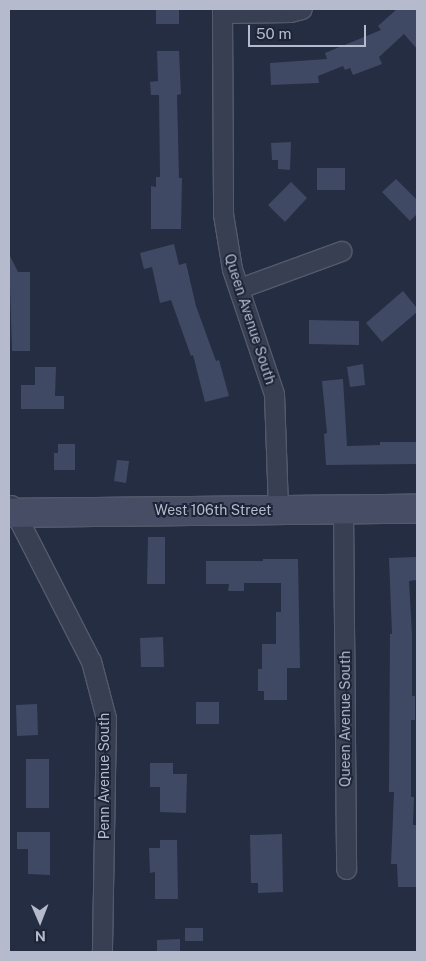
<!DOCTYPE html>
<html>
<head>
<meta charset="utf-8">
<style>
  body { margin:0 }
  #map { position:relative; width:426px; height:961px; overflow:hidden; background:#242d42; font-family:"Public Sans",sans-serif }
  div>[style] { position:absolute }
  .building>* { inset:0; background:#404963 }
  .roads { filter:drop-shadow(1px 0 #535a6c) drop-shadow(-1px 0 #535a6c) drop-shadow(0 1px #535a6c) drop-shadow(0 -1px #535a6c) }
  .street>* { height:19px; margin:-9.5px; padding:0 9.5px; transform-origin:9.5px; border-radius:9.5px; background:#383f52 }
  .secondary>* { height:28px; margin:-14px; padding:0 14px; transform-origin:14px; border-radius:14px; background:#464d65 }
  span { translate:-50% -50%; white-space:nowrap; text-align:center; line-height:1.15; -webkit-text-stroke:4px #1d2437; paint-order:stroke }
  .street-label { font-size:14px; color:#b5bbcc }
  .frame { position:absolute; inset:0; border:10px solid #b5bbcc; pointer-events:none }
  .north { position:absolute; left:15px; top:896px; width:50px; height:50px; -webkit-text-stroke:4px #1d2437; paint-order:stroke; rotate:179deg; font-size:14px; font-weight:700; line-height:20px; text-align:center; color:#b5bbcc }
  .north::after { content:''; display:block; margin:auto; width:18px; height:22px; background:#b5bbcc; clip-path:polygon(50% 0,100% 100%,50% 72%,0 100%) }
  .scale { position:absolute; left:248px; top:25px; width:118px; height:22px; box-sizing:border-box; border:2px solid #b5bbcc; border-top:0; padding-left:6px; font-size:15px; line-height:18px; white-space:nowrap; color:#b5bbcc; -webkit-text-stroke:4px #1d2437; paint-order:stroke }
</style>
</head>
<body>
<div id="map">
  <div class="building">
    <div style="clip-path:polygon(156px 9px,179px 9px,179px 24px,156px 24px)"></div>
    <div style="clip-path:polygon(397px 9px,417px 9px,417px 49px,404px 34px,379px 57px,382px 64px,353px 75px,350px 68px,345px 70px,343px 66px,318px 76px,319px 83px,271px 85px,270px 63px,327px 59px,325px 53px,381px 30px,378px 26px)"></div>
    <div style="clip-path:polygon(157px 51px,179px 51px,181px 94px,177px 95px,179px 178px,182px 178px,181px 229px,151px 229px,151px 186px,156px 187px,156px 177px,160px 177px,159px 95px,151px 95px,150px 82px,158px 81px)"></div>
    <div style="clip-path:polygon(291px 142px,290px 170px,278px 169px,278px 160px,272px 160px,271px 143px)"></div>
    <div style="clip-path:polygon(317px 168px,345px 168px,345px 190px,317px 190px)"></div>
    <div style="clip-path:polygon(396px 179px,417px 200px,417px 214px,410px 221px,382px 192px)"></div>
    <div style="clip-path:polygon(291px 182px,307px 198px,285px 222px,268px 205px)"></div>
    <div style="clip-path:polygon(174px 244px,179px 265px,186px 263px,196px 306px,216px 361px,219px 360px,229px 396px,205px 402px,193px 355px,191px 356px,171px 300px,160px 303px,152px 267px,144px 269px,140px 253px)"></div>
    <div style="clip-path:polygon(9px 254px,18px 272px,30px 272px,30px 351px,12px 351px)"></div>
    <div style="clip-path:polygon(403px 291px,417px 308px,417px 312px,382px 342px,366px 323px)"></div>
    <div style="clip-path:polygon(309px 320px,359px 321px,359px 345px,309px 344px)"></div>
    <div style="clip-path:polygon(363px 364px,365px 385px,350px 387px,347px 367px)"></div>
    <div style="clip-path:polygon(35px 367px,56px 367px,55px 396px,64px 396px,64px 409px,21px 409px,21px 385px,35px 385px)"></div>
    <div style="clip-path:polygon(343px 379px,347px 446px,380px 445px,380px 442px,417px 442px,417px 464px,326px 465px,324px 434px,327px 433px,322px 381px)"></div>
    <div style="clip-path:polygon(58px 444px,75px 444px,75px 470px,54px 470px,54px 453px,58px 453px)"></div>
    <div style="clip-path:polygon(117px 460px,129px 461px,126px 483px,114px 481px)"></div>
    <div style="clip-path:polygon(148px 537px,165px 537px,165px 584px,147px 584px)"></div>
    <div style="clip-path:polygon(417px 557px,417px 580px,409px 581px,412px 634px,412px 696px,415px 696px,415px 720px,411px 720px,411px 797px,414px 797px,413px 825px,417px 825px,417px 887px,398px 887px,397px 864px,391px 864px,394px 792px,389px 792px,390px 634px,392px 634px,389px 558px)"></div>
    <div style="clip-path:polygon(263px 559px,298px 559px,300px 668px,287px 668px,287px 700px,264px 700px,264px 691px,258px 691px,258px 669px,262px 669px,262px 644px,276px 644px,276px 612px,281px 612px,281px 583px,244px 583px,244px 591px,228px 591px,229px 584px,206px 584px,206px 561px,263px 561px)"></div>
    <div style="clip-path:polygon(163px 637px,164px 667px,141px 667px,140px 638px)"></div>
    <div style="clip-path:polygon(196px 702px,219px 702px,219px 724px,196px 724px)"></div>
    <div style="clip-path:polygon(37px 704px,38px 735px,17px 736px,16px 705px)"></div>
    <div style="clip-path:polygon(26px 759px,49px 759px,49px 808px,26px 808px)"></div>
    <div style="clip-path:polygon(150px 763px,173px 763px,173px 774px,187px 774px,186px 813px,160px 812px,160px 787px,150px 787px)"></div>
    <div style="clip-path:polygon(17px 832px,50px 832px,50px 875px,28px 874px,28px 849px,17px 849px)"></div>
    <div style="clip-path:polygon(282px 834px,283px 892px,258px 893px,258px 883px,251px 883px,250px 835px)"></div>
    <div style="clip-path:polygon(160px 840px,177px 840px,178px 899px,155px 899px,155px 872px,150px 873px,149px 848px,160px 848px)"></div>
    <div style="clip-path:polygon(185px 928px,203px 928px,203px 941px,185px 941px)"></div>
    <div style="clip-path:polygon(180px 939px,180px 952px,157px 952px,157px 940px)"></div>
  </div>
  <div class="roads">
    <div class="street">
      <div style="left:222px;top:9px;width:205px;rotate:89.7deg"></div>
      <div style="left:223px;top:214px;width:56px;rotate:80.7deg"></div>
      <div style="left:232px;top:269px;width:132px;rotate:71.4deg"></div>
      <div style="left:274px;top:394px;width:116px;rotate:88deg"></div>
      <div style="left:222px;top:13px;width:68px;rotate:-0.8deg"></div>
      <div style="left:290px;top:12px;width:12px;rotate:-14deg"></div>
      <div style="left:240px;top:288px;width:108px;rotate:-20.1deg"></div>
      <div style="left:11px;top:505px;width:175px;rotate:62.9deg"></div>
      <div style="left:91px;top:661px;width:59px;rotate:75.3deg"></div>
      <div style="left:106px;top:718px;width:234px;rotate:91deg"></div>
      <div style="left:343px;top:510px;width:359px;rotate:89.5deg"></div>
    </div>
    <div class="secondary">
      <div style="left:9px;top:513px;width:408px;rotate:-0.6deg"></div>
    </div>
  </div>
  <div class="street-label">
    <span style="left:250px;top:319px;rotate:72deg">Queen Avenue South</span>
    <span style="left:213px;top:510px">West 106th Street</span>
    <span style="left:345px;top:719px;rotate:-90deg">Queen Avenue South</span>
    <span style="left:104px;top:776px;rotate:-90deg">Penn Avenue South</span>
  </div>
  <div class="frame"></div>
  <div class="north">N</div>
  <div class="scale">50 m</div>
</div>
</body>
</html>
